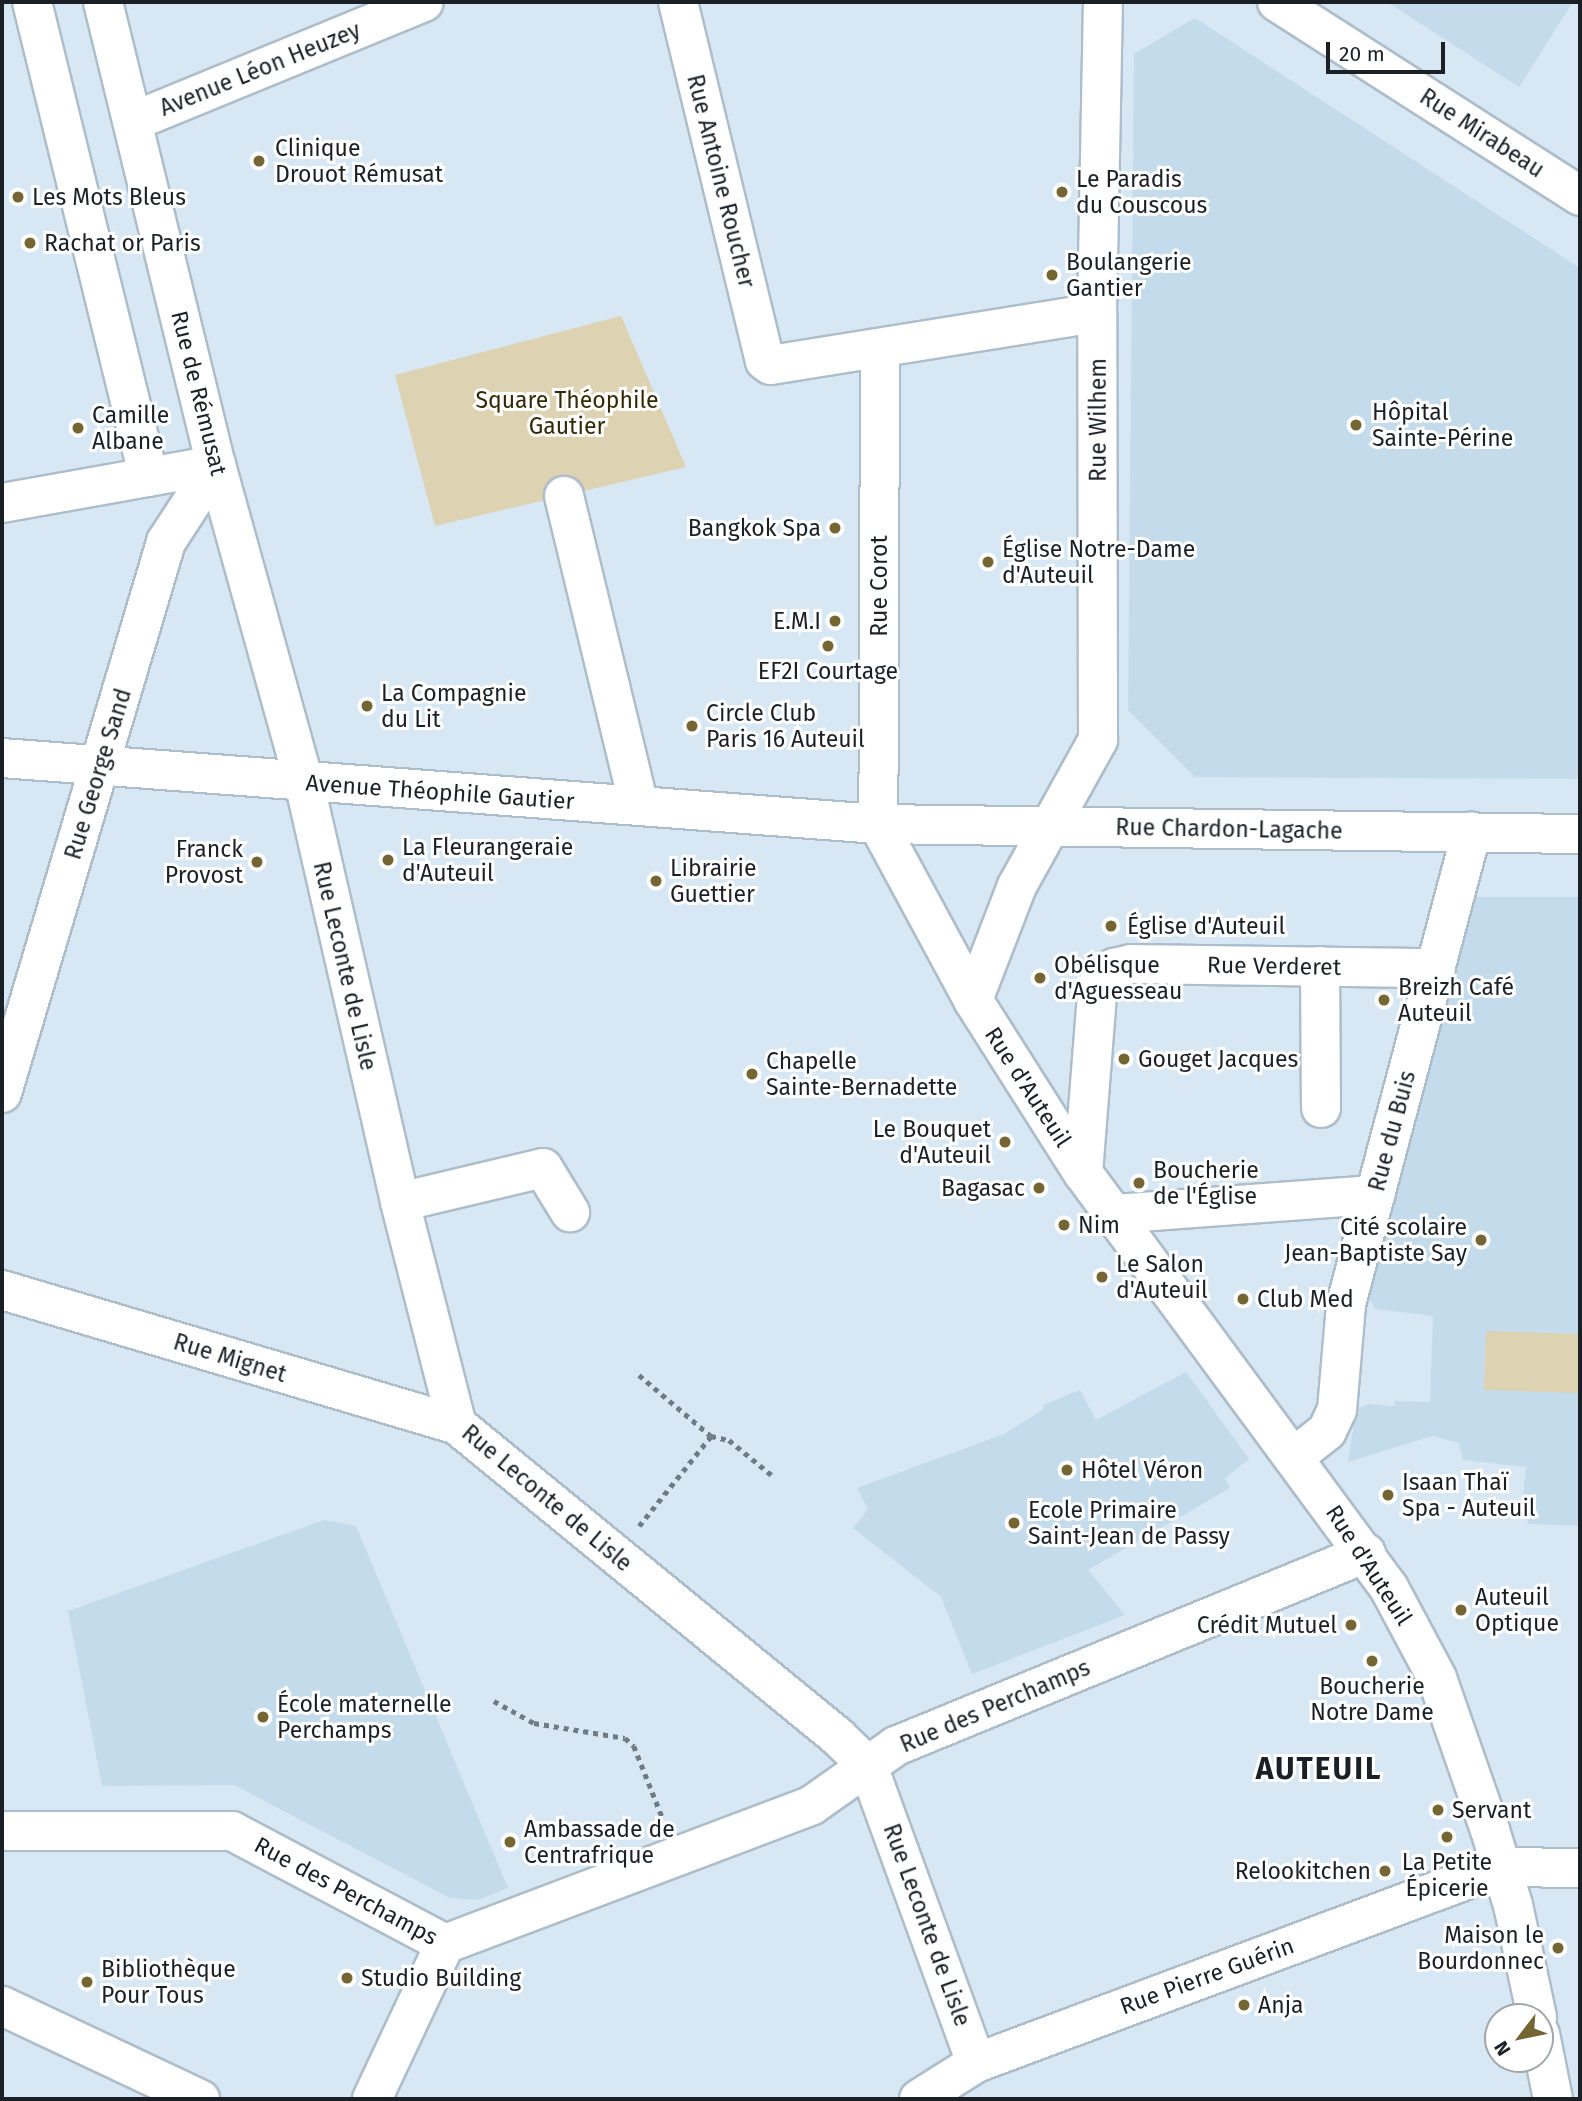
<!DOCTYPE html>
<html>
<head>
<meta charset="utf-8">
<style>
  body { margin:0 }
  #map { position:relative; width:1582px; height:2101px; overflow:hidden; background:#d7e8f4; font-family:"Fira Sans",sans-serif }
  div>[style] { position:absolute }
  .built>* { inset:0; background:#c4dbec }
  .green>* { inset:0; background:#ddd2b1 }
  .path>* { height:4.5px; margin-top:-2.25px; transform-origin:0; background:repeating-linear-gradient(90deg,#707b83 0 5px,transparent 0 10px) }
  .roads { filter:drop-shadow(2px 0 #adbdc9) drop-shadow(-2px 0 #adbdc9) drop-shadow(0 2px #adbdc9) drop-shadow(0 -2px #adbdc9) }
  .minor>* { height:38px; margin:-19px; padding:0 19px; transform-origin:19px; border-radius:19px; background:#fff }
  .dots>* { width:19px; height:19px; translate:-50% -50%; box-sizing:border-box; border:4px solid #fff; border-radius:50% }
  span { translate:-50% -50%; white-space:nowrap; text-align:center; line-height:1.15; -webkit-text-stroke:6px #fff; paint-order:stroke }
  .street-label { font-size:23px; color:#1a2025 }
  .poi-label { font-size:23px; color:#1a2025 }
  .left { translate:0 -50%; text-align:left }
  .right { translate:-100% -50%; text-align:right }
  .park-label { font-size:23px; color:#342905 }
  .district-label { font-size:30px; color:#1a2025; font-weight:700; letter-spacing:2px }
  .frame { position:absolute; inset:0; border:4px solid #1a2025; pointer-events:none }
  .north { position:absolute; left:1484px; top:2003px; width:70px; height:70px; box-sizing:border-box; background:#fff; border:2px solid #a3a6a8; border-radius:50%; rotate:238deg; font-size:19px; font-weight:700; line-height:28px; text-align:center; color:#1a2025 }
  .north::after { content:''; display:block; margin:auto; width:24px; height:32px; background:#756533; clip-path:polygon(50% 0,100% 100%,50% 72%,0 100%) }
  .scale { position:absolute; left:1326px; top:42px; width:119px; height:32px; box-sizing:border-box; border:4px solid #1a2025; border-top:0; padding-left:9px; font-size:21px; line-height:24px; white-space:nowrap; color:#1a2025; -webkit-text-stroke:5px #fff; paint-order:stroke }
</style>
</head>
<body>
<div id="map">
  <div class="built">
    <div style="clip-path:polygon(1387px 2px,1573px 2px,1519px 87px)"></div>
    <div style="clip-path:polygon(1195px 18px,1580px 268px,1580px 779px,1195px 777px,1128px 710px,1134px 54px)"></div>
    <div style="clip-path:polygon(1476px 897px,1580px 897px,1580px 1526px,1528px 1524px,1522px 1504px,1526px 1467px,1463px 1460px,1459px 1443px,1432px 1436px,1348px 1462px,1356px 1409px,1369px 1404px,1394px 1406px,1395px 1401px,1430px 1402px,1433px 1316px,1376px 1309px,1366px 1295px)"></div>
    <div style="clip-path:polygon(1186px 1372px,1249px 1459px,1225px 1478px,1230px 1488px,1088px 1570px,1125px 1615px,972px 1674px,941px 1597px,853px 1528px,868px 1509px,857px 1488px,1004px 1434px,1044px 1409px,1043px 1405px,1080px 1390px,1096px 1420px)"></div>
    <div style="clip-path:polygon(324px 1520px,356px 1526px,508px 1888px,479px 1900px,450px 1898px,234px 1785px,102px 1786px,68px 1611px)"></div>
  </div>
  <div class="green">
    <div style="clip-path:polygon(621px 316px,686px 467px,435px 526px,395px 375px)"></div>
    <div style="clip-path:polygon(1486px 1331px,1580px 1334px,1580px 1393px,1484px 1390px)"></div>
  </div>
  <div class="path">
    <div style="left:639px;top:1375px;width:94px;rotate:40.3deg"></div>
    <div style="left:711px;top:1436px;width:18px;rotate:13deg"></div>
    <div style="left:729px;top:1440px;width:58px;rotate:39.4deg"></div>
    <div style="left:639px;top:1526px;width:115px;rotate:-51.3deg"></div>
    <div style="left:494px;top:1701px;width:46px;rotate:28.8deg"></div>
    <div style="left:534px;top:1723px;width:92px;rotate:9.4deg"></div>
    <div style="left:625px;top:1738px;width:12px;rotate:42deg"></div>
    <div style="left:634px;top:1746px;width:79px;rotate:68.3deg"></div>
  </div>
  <div class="roads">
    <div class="minor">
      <div style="left:32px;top:2px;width:489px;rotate:76.2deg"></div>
      <div style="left:103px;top:2px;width:477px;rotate:76.3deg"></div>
      <div style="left:216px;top:465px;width:329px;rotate:74.5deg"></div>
      <div style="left:304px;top:782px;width:431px;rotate:77.1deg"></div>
      <div style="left:400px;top:1202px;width:230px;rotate:75.7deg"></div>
      <div style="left:457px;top:1425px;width:492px;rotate:39.3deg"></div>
      <div style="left:838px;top:1737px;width:42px;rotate:44deg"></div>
      <div style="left:868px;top:1766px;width:316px;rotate:70deg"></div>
      <div style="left:678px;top:2px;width:369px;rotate:76.4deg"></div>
      <div style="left:765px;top:361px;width:7px;rotate:34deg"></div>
      <div style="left:771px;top:365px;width:330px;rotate:-9.1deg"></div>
      <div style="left:1277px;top:2px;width:360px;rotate:32.6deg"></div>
      <div style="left:134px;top:121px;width:313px;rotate:-22.3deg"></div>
      <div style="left:880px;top:348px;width:476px;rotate:90.2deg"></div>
      <div style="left:878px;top:824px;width:200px;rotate:61.6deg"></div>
      <div style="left:973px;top:1000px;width:205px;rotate:57.6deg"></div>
      <div style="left:1083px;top:1173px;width:516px;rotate:53.6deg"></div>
      <div style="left:1389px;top:1588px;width:102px;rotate:61.9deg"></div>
      <div style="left:1437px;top:1678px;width:161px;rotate:70.8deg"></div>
      <div style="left:1490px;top:1830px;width:78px;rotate:73deg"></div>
      <div style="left:1513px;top:1905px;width:115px;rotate:77.9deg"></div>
      <div style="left:564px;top:496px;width:318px;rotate:76.4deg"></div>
      <div style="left:2px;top:503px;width:217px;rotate:-10.1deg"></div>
      <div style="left:2px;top:758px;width:878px;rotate:4.31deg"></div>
      <div style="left:878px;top:824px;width:702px;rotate:0.82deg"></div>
      <div style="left:1320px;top:966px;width:142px;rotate:89.6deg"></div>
      <div style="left:973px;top:1000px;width:122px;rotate:-68.9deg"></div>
      <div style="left:1017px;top:886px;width:167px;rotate:-61deg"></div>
      <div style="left:1098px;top:740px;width:427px;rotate:-90.1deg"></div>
      <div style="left:1097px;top:313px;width:311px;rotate:-88.9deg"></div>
      <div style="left:2px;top:1093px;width:575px;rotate:-73.42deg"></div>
      <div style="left:166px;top:542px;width:92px;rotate:-57deg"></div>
      <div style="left:1083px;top:1173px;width:190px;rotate:-85.5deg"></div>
      <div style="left:1098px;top:984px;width:23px;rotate:-45deg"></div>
      <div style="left:1114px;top:968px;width:17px;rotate:-13deg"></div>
      <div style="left:1131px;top:964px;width:305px;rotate:0.8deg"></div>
      <div style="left:400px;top:1202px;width:147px;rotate:-13.4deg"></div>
      <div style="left:543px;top:1168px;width:52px;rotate:58.5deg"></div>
      <div style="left:1114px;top:1214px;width:262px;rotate:-4.2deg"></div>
      <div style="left:2px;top:1290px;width:475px;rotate:16.5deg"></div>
      <div style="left:1294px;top:1457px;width:42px;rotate:-38.2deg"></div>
      <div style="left:1327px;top:1431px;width:23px;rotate:-65deg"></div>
      <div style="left:1337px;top:1410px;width:106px;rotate:-85.1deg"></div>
      <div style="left:1346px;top:1304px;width:489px;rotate:-75.1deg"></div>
      <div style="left:2px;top:1831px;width:230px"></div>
      <div style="left:232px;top:1831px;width:241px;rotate:27.9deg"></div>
      <div style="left:445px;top:1944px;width:392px;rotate:-20.7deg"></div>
      <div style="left:812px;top:1805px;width:103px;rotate:-35.1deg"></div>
      <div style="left:896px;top:1746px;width:508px;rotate:-22.32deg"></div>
      <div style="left:2px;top:2006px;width:219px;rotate:25.2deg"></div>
      <div style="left:1540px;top:2034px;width:66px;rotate:78.7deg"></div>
      <div style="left:372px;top:2099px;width:171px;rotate:-64.8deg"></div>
      <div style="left:919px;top:2099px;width:67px;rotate:-32.3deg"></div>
      <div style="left:976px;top:2063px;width:560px;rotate:-20.47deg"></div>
      <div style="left:1501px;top:1867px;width:79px;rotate:0.7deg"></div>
    </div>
  </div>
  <div class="dots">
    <div style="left:259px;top:161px;background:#756533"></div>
    <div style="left:1062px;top:192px;background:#756533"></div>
    <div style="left:18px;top:197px;background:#756533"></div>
    <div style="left:30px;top:243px;background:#756533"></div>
    <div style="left:1052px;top:275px;background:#756533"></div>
    <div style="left:1356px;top:425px;background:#756533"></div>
    <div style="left:78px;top:428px;background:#756533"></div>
    <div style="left:835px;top:528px;background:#756533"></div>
    <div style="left:988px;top:562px;background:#756533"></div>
    <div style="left:835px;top:621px;background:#756533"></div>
    <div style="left:828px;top:646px;background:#756533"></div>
    <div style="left:367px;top:706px;background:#756533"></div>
    <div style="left:692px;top:726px;background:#756533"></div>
    <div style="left:388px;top:860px;background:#756533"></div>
    <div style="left:257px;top:862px;background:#756533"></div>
    <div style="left:656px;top:881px;background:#756533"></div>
    <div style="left:1111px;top:926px;background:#756533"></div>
    <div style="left:1040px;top:978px;background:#756533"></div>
    <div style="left:1384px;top:1000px;background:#756533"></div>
    <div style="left:1124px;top:1059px;background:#756533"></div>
    <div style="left:752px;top:1074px;background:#756533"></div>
    <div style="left:1005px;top:1142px;background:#756533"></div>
    <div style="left:1139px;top:1183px;background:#756533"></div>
    <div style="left:1039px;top:1188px;background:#756533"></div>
    <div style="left:1064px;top:1225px;background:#756533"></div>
    <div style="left:1481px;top:1240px;background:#756533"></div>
    <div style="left:1102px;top:1277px;background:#756533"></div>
    <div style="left:1243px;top:1299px;background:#756533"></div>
    <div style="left:1067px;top:1470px;background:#756533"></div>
    <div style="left:1388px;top:1495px;background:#756533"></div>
    <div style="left:1014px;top:1523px;background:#756533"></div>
    <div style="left:1461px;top:1610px;background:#756533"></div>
    <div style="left:1351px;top:1625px;background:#756533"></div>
    <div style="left:1372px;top:1661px;background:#756533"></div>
    <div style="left:263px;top:1717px;background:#756533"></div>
    <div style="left:1438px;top:1810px;background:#756533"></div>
    <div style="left:1447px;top:1837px;background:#756533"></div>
    <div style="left:510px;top:1842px;background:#756533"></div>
    <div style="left:1385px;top:1871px;background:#756533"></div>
    <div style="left:1558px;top:1948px;background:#756533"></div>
    <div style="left:347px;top:1978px;background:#756533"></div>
    <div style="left:87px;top:1982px;background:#756533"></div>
    <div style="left:1244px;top:2005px;background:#756533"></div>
  </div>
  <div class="street-label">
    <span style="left:260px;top:69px;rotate:-22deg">Avenue Léon Heuzey</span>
    <span style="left:1482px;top:133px;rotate:33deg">Rue Mirabeau</span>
    <span style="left:721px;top:181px;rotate:76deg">Rue Antoine Roucher</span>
    <span style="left:199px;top:393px;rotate:76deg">Rue de Rémusat</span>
    <span style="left:1098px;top:420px;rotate:-90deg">Rue Wilhem</span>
    <span style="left:879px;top:586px;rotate:-90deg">Rue Corot</span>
    <span style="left:98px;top:774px;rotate:-73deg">Rue George Sand</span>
    <span style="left:440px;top:792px;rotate:4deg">Avenue Théophile Gautier</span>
    <span style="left:1229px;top:829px;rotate:1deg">Rue Chardon-Lagache</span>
    <span style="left:345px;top:966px;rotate:77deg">Rue Leconte de Lisle</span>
    <span style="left:1274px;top:966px;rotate:1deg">Rue Verderet</span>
    <span style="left:1028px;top:1087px;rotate:57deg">Rue d'Auteuil</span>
    <span style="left:1392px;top:1131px;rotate:-75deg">Rue du Buis</span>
    <span style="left:230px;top:1358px;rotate:17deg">Rue Mignet</span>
    <span style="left:547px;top:1498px;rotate:40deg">Rue Leconte de Lisle</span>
    <span style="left:1369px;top:1565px;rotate:57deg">Rue d'Auteuil</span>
    <span style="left:995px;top:1706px;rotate:-23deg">Rue des Perchamps</span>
    <span style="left:346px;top:1891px;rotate:28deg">Rue des Perchamps</span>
    <span style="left:927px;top:1925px;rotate:70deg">Rue Leconte de Lisle</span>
    <span style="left:1207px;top:1976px;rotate:-20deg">Rue Pierre Guérin</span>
  </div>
  <div class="poi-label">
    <span class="left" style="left:275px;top:161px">Clinique<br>Drouot Rémusat</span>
    <span class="left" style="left:1076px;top:192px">Le Paradis<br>du Couscous</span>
    <span class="left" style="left:32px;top:197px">Les Mots Bleus</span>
    <span class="left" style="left:44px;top:243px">Rachat or Paris</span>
    <span class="left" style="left:1066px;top:275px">Boulangerie<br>Gantier</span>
    <span class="left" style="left:1372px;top:425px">Hôpital<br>Sainte-Périne</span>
    <span class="left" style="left:92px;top:428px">Camille<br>Albane</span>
    <span class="right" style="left:821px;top:528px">Bangkok Spa</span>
    <span class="left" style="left:1002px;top:562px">Église Notre-Dame<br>d'Auteuil</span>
    <span class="right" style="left:821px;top:621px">E.M.I</span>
    <span style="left:828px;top:671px">EF2I Courtage</span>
    <span class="left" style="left:381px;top:706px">La Compagnie<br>du Lit</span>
    <span class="left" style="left:706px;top:726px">Circle Club<br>Paris 16 Auteuil</span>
    <span class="left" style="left:402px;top:860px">La Fleurangeraie<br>d'Auteuil</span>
    <span class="right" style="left:243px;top:862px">Franck<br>Provost</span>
    <span class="left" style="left:670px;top:881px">Librairie<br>Guettier</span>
    <span class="left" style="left:1127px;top:926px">Église d'Auteuil</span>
    <span class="left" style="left:1054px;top:978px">Obélisque<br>d'Aguesseau</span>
    <span class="left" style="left:1398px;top:1000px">Breizh Café<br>Auteuil</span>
    <span class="left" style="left:1138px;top:1059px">Gouget Jacques</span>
    <span class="left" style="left:766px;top:1074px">Chapelle<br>Sainte-Bernadette</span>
    <span class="right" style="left:991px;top:1142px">Le Bouquet<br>d'Auteuil</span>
    <span class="left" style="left:1153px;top:1183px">Boucherie<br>de l'Église</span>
    <span class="right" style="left:1025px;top:1188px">Bagasac</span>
    <span class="left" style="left:1078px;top:1225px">Nim</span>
    <span class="right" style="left:1467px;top:1240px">Cité scolaire<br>Jean-Baptiste Say</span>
    <span class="left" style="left:1116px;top:1277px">Le Salon<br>d'Auteuil</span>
    <span class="left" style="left:1257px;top:1299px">Club Med</span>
    <span class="left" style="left:1081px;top:1470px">Hôtel Véron</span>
    <span class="left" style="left:1402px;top:1495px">Isaan Thaï<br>Spa - Auteuil</span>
    <span class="left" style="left:1028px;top:1523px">Ecole Primaire<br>Saint-Jean de Passy</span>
    <span class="left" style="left:1475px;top:1610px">Auteuil<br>Optique</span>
    <span class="right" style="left:1337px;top:1625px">Crédit Mutuel</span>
    <span style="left:1372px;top:1699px">Boucherie<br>Notre Dame</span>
    <span class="left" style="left:277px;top:1717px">École maternelle<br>Perchamps</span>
    <span class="left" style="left:1452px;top:1810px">Servant</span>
    <span class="left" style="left:524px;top:1842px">Ambassade de<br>Centrafrique</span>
    <span style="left:1447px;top:1875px">La Petite<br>Épicerie</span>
    <span class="right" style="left:1371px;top:1871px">Relookitchen</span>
    <span class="right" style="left:1544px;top:1948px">Maison le<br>Bourdonnec</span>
    <span class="left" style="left:101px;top:1982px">Bibliothèque<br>Pour Tous</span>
    <span class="left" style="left:361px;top:1978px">Studio Building</span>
    <span class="left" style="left:1258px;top:2005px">Anja</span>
  </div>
  <div class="park-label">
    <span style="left:567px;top:413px">Square Théophile<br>Gautier</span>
  </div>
  <div class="district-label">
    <span style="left:1319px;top:1769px">AUTEUIL</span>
  </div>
  <div class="frame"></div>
  <div class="north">N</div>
  <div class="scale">20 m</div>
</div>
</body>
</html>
